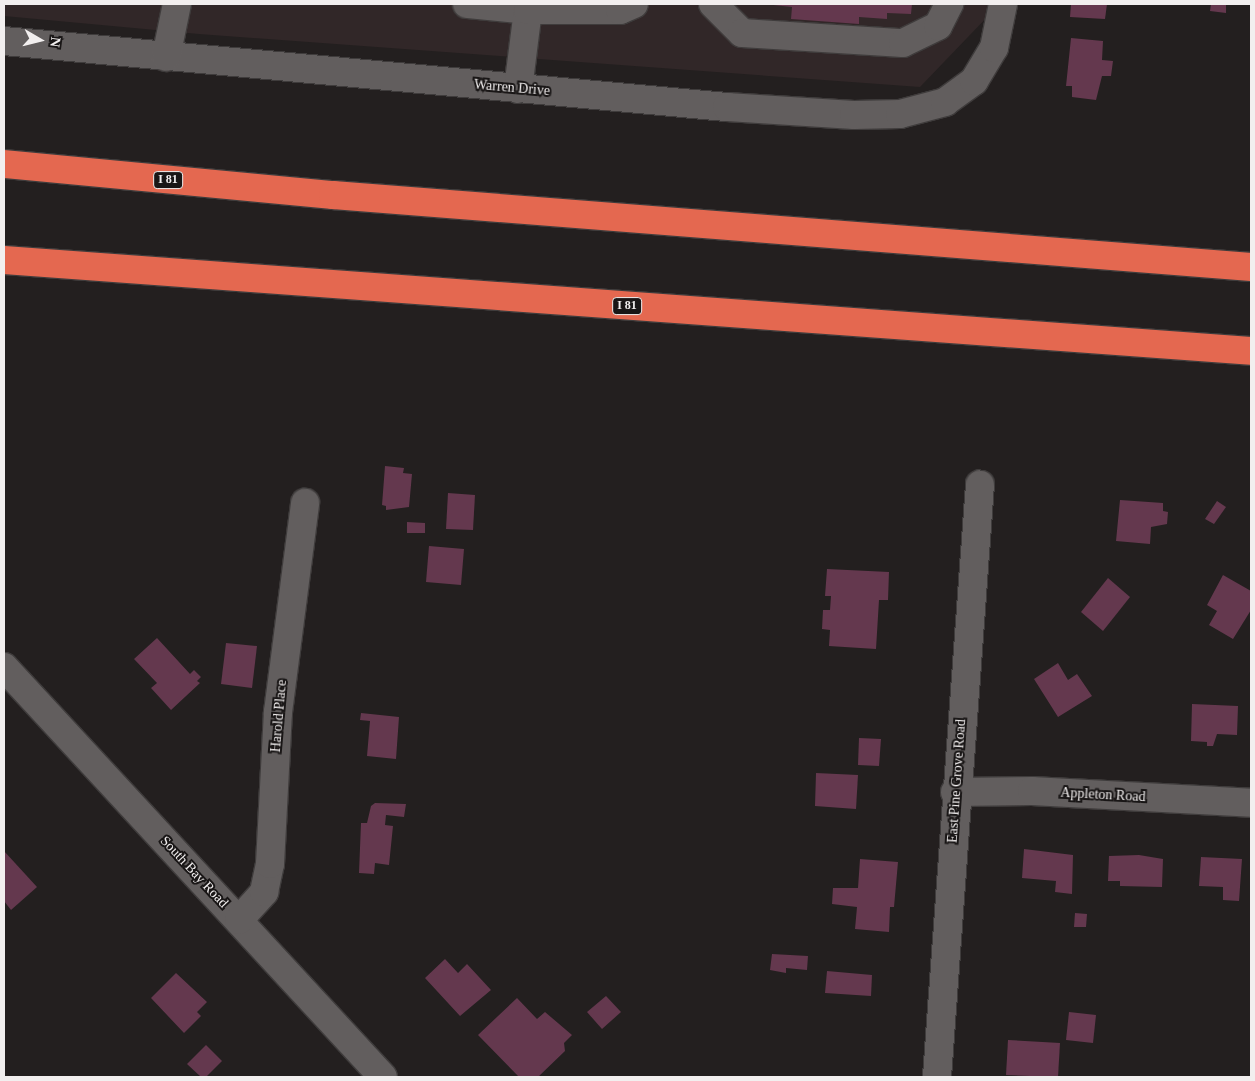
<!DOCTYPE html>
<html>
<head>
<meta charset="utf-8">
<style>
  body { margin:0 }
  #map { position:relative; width:1255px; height:1081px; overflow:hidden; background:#231f1f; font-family:Georgia,serif }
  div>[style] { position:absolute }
  .built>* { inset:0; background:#312728 }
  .building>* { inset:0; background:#64384e }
  .roads { filter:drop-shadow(1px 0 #3f3c3c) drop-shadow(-1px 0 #3f3c3c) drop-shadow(0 1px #3f3c3c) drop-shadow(0 -1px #3f3c3c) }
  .minor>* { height:28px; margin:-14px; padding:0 14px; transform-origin:14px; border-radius:14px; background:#625e5e }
  .highway>* { height:28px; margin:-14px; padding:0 14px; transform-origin:14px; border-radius:14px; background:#e46850 }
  span { translate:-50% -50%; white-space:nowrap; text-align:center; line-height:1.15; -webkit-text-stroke:4px #191616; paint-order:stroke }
  .shield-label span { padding:1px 4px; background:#191616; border:1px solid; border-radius:4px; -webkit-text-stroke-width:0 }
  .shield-label { font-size:12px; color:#f2efef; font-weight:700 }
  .street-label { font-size:14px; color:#f2efef }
  .frame { position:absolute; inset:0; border:5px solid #f2efef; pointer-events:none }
  .north { position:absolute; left:15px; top:15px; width:50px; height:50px; -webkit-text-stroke:4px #191616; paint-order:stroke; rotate:98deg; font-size:14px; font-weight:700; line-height:20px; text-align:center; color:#f2efef }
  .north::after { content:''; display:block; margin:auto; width:18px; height:22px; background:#f2efef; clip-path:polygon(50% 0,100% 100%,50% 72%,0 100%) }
</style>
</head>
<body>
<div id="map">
  <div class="built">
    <div style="clip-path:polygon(4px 4px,992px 4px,991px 13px,920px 87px,199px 34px,4px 16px)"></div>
  </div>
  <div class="building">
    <div style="clip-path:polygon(764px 4px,912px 4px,911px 14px,887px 13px,887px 19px,859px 17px,859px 24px,791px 19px,792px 7px)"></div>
    <div style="clip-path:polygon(1071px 4px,1107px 4px,1105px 19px,1070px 17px)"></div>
    <div style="clip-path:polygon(1211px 4px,1226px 4px,1226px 13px,1210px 11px)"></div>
    <div style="clip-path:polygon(1071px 38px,1103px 41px,1102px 60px,1113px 61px,1111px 76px,1102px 76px,1096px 100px,1072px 97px,1072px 86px,1066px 86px)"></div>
    <div style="clip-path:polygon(385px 466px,404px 468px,403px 473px,412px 474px,409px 507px,386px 510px,386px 506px,382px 505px)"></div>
    <div style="clip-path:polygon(448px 493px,475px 495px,473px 530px,446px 529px)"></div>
    <div style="clip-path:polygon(1120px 500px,1163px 503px,1163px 511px,1168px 512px,1167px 524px,1151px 527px,1150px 544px,1116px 541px)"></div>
    <div style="clip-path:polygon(1217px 501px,1226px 507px,1214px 524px,1205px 519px)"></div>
    <div style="clip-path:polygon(407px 522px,425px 523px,425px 533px,407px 533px)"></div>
    <div style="clip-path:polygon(429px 546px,464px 549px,461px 585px,426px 582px)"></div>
    <div style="clip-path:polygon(827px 569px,889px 572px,888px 600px,879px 600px,876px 649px,829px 646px,830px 630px,822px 629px,823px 610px,830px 610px,831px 596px,825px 596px)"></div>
    <div style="clip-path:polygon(1223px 575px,1251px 591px,1251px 610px,1233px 639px,1209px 625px,1217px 611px,1207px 605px)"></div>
    <div style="clip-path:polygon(1108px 578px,1130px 597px,1103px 631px,1081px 612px)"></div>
    <div style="clip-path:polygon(157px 638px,190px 674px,194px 670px,201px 677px,197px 681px,200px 683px,171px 710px,151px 688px,157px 683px,134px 659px)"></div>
    <div style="clip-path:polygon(226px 643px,257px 646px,252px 688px,221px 684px)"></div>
    <div style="clip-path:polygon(1058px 663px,1068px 680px,1077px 674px,1092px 696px,1058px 717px,1034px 679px)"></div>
    <div style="clip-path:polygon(1192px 704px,1238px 706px,1237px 735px,1217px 734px,1213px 746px,1207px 746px,1207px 742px,1191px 741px)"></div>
    <div style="clip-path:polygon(361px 713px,399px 717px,396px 759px,367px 756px,370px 721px,360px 720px)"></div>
    <div style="clip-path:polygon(859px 738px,881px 739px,879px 766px,858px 765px)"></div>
    <div style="clip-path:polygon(816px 773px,858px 775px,856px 809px,815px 806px)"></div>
    <div style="clip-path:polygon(375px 803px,406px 804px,404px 817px,386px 815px,385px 825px,393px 826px,389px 865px,375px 863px,374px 874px,359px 873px,361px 823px,367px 823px,371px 806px)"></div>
    <div style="clip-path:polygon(1024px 849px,1073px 855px,1072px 894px,1055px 892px,1056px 881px,1022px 878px)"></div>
    <div style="clip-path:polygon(4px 851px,37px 887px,11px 910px,4px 901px)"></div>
    <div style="clip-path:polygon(1139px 855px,1163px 859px,1162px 887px,1120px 886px,1120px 881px,1108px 881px,1109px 856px)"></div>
    <div style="clip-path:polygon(1201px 857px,1242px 859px,1239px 901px,1223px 900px,1223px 887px,1199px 886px)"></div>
    <div style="clip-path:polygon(860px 859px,898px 862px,894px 907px,890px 907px,889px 932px,855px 929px,857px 907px,832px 904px,833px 888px,858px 888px)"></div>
    <div style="clip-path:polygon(1075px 913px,1087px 914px,1086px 927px,1074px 927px)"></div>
    <div style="clip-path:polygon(772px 954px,808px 956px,807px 970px,786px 968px,786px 973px,770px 970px)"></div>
    <div style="clip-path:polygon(445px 959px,458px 973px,467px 964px,491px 990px,460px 1016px,425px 978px)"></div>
    <div style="clip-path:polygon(827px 971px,872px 975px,871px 996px,825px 993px)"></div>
    <div style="clip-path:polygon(176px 973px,207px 1002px,197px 1012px,201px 1016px,184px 1033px,151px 998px)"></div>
    <div style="clip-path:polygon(606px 996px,621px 1012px,602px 1029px,587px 1012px)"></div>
    <div style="clip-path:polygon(517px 998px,537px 1019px,545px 1012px,572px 1035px,564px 1043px,565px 1051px,538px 1077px,519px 1077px,478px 1035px)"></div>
    <div style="clip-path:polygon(1069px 1012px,1096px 1015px,1093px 1043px,1066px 1040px)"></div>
    <div style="clip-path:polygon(1008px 1040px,1060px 1043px,1058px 1077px,1006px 1075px)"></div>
    <div style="clip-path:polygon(206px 1045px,222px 1061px,206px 1077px,201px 1077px,187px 1064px)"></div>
  </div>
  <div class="roads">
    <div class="minor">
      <div style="left:467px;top:4px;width:61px;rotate:5.6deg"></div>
      <div style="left:713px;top:4px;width:41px;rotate:45deg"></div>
      <div style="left:742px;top:33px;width:161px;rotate:3.6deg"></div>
      <div style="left:903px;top:43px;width:39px;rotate:-26deg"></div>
      <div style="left:938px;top:26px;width:25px;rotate:-63deg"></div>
      <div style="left:4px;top:41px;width:726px;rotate:5.22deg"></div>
      <div style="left:727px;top:107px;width:127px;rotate:3.6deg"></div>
      <div style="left:854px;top:115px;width:46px;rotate:-1.2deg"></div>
      <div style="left:900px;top:114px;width:47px;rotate:-14.9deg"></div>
      <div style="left:945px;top:102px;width:36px;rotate:-36deg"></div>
      <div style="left:974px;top:81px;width:39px;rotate:-59deg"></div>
      <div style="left:994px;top:48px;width:45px;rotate:-78.4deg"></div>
      <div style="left:166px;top:57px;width:54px;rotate:-78.3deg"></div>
      <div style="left:518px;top:89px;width:80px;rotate:-82.8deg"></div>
      <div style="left:528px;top:10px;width:92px"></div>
      <div style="left:620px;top:10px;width:15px;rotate:-23deg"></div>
      <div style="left:4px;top:667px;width:558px;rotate:47.25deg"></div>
      <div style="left:955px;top:792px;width:77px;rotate:-0.7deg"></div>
      <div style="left:1032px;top:791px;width:219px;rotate:3.1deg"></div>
      <div style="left:239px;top:920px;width:38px;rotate:-48deg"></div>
      <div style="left:264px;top:892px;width:29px;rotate:-78deg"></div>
      <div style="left:270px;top:864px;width:152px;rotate:-87deg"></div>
      <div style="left:278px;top:712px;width:211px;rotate:-82.6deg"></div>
      <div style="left:937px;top:1077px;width:594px;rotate:-85.85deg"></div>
    </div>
    <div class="highway">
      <div style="left:4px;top:164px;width:330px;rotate:5.4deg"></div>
      <div style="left:333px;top:195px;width:921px;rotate:4.48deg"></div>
      <div style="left:4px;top:260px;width:1250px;rotate:4.17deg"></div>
    </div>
  </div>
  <div class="shield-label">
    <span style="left:168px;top:180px">I 81</span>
    <span style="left:627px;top:306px">I 81</span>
  </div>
  <div class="street-label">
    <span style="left:512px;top:88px;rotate:5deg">Warren Drive</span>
    <span style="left:279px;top:716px;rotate:-85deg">Harold Place</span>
    <span style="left:957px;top:781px;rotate:-86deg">East Pine Grove Road</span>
    <span style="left:1103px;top:795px;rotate:3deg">Appleton Road</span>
    <span style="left:194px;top:872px;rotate:47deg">South Bay Road</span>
  </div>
  <div class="frame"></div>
  <div class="north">N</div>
</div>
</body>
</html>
